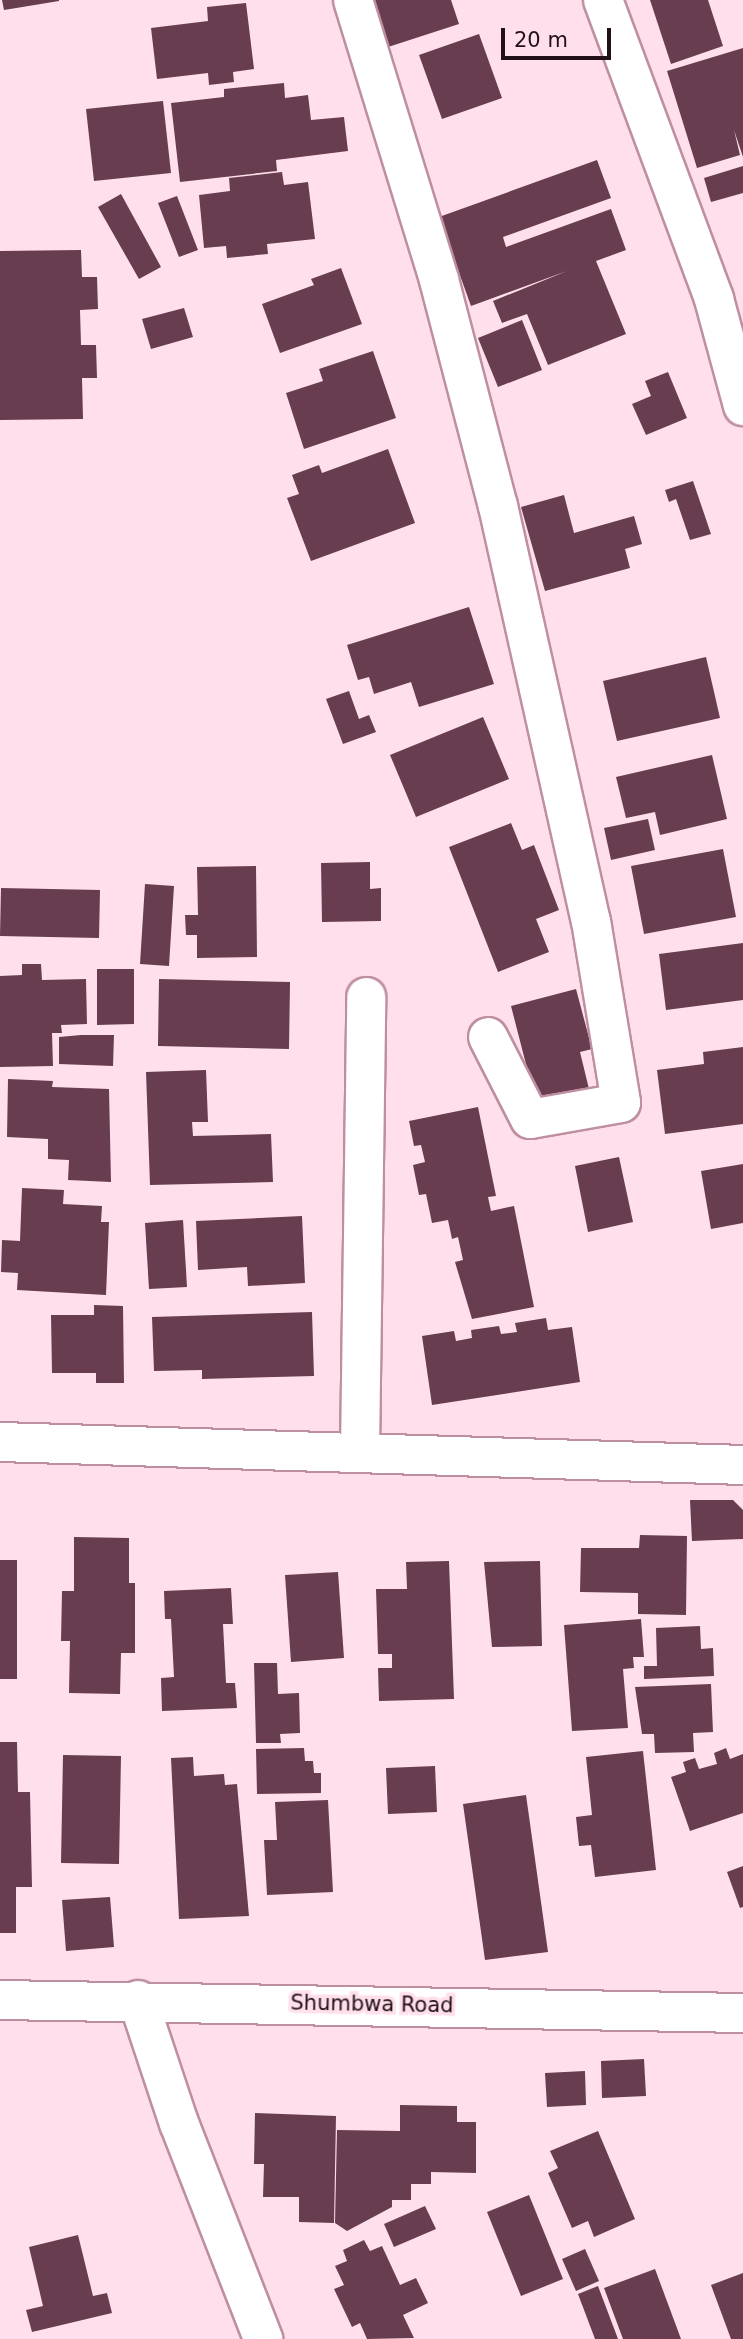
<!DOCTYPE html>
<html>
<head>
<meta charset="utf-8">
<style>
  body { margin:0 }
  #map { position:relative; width:743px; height:2339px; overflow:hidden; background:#ffdfeb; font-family:"DejaVu Sans",sans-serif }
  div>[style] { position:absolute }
  .building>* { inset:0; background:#673d4f }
  .roads { filter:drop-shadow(2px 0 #be8ea1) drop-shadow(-2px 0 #be8ea1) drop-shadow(0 2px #be8ea1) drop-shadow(0 -2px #be8ea1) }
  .minor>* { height:38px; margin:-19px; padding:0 19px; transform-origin:19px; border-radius:19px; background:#fff }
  span { translate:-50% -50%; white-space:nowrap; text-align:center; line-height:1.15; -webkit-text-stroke:7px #ffdfeb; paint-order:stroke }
  .street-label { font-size:21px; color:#211017 }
  .scale { position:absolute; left:501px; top:28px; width:110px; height:32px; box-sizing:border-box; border:4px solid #211017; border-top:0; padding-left:9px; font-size:21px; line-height:24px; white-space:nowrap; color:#211017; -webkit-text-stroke:5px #ffdfeb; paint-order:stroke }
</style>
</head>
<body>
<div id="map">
  <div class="building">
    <div style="clip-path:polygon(2px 0,59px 0,59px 1px,4px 10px)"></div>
    <div style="clip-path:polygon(369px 0,451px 0,459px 24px,385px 48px)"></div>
    <div style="clip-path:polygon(650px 0,708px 0,723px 46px,671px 64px)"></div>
    <div style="clip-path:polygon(246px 3px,254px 69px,233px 72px,234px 82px,209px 85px,208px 73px,157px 79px,151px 28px,208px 21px,207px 7px)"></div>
    <div style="clip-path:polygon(479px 34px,502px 98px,442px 119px,419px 55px)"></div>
    <div style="clip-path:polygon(743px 48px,743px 157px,734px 130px,740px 155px,697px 168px,667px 71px)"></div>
    <div style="clip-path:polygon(284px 83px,285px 98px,308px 95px,311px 120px,344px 117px,348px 151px,276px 160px,277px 171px,180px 182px,171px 103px,224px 97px,224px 89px)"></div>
    <div style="clip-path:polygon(163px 101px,171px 173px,94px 181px,86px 109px)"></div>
    <div style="clip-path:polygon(597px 160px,611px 198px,503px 237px,506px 247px,611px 209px,626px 250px,596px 261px,626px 334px,548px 365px,527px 314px,502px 323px,493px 301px,567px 271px,471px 306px,439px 217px)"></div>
    <div style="clip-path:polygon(743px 166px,743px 193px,711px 202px,704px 178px)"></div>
    <div style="clip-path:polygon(282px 172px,284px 185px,308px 182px,315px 239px,267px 244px,268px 254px,227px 258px,226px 246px,204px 248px,199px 195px,230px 191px,229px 178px)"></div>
    <div style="clip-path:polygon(121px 194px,161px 267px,139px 279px,98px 207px)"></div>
    <div style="clip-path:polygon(177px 196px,198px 250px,179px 257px,158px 203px)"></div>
    <div style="clip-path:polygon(81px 250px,82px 277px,97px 277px,98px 309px,80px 310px,81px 345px,96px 345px,97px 378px,82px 378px,83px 419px,0 420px,0 251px)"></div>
    <div style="clip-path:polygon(341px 268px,362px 324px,280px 353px,262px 304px,314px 285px,311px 279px)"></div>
    <div style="clip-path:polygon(184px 308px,193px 337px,151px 349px,142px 319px)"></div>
    <div style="clip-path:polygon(522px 320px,542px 370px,498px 387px,478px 338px)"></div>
    <div style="clip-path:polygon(373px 351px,396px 418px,304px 449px,286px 393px,323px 381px,319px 369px)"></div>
    <div style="clip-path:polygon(668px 372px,687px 418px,646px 435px,632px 404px,651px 396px,645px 381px)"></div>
    <div style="clip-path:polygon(388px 449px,415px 523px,311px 561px,287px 498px,299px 494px,292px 475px,319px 465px,322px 473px)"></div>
    <div style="clip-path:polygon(693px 481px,711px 534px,690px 540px,676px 499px,669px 502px,665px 490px)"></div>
    <div style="clip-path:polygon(564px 495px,574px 533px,634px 516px,642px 544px,625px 549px,630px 568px,545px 591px,521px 507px)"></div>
    <div style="clip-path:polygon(469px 607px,494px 684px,419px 707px,411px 682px,374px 694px,369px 677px,358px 680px,347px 645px)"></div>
    <div style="clip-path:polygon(706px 657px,720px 718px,617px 741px,603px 681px)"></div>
    <div style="clip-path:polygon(349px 691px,359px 719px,369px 715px,376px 732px,343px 744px,326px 699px)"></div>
    <div style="clip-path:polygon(483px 717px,509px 779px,416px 817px,390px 755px)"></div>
    <div style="clip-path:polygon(712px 755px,727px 819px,660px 835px,655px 812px,626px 818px,616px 777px)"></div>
    <div style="clip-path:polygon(648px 819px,655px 850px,611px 860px,604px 828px)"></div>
    <div style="clip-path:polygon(511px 823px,522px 850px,534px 845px,559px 910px,536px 919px,549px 952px,498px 972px,449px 847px)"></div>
    <div style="clip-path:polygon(723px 849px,736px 917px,644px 934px,631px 866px)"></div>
    <div style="clip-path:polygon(370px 862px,370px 889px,381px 888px,381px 921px,322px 922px,321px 863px)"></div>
    <div style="clip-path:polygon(256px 866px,257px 957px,197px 958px,197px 935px,186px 935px,185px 915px,198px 915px,197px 867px)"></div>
    <div style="clip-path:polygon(145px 884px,174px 886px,169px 966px,140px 964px)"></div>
    <div style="clip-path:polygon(1px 888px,100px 890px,99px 938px,0 936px)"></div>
    <div style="clip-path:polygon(743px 943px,743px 1000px,666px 1010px,659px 954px)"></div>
    <div style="clip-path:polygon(22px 964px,41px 964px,42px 980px,86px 979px,87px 1024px,61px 1025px,62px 1033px,52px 1033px,53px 1066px,0 1067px,0 976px,22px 975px)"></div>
    <div style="clip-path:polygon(97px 969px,134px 969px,134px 1024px,97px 1025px)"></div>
    <div style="clip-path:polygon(159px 979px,290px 982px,289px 1049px,158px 1046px)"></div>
    <div style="clip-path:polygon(576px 989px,592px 1049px,580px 1052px,589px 1089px,536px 1103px,511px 1006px)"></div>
    <div style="clip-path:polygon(81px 1035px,114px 1035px,113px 1066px,59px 1064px,59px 1037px)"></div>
    <div style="clip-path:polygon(743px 1047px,743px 1124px,665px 1134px,657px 1070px,704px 1064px,703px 1052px)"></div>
    <div style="clip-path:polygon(206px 1070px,208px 1122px,192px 1122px,193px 1136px,271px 1134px,273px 1182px,150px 1185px,146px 1072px)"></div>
    <div style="clip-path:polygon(8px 1079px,53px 1081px,52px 1087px,109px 1089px,111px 1182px,68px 1180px,69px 1160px,48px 1159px,48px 1139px,7px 1137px)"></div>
    <div style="clip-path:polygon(478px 1107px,496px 1196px,488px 1197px,491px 1211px,514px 1206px,534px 1307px,472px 1319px,455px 1262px,463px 1260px,458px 1237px,452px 1239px,448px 1220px,432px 1223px,426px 1194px,419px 1195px,413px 1165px,425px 1162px,421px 1145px,414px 1146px,409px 1121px)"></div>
    <div style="clip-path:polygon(619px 1157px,633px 1222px,588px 1232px,575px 1166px)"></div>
    <div style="clip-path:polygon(743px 1164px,743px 1223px,711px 1229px,701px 1171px)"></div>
    <div style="clip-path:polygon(22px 1188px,64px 1190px,63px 1204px,102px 1206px,101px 1222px,109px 1222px,106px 1295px,17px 1290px,18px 1273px,1px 1272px,2px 1240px,20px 1241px)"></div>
    <div style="clip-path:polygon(302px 1216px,305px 1283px,248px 1286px,247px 1267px,198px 1270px,196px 1221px)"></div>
    <div style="clip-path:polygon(183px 1220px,187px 1287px,149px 1289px,145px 1223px)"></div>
    <div style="clip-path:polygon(94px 1305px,123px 1306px,124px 1383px,96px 1383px,96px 1373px,52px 1373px,51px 1315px,94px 1315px)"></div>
    <div style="clip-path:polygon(312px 1312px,314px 1376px,202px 1379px,202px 1370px,154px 1371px,152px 1317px)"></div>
    <div style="clip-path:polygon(546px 1318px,548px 1330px,572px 1327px,580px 1382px,432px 1405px,422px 1336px,454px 1331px,456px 1341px,472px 1338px,471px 1330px,499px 1326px,501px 1334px,517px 1332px,515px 1323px)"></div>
    <div style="clip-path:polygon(690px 1500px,733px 1500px,743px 1510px,743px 1539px,692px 1541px)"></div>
    <div style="clip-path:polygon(640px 1535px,687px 1536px,686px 1615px,638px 1614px,638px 1593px,580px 1592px,581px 1548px,639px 1548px)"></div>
    <div style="clip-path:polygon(74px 1537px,129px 1538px,129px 1583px,135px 1583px,135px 1653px,121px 1653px,120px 1694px,69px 1693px,70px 1641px,61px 1641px,62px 1591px,74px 1591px)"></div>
    <div style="clip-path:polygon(0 1560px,17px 1560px,17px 1679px,0 1679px)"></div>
    <div style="clip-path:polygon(449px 1561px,454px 1699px,379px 1701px,378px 1668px,392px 1668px,392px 1654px,378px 1654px,376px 1589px,407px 1589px,406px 1562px)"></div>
    <div style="clip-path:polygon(540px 1561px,542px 1646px,492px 1647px,484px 1562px)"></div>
    <div style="clip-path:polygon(338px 1572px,344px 1658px,291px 1662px,285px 1575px)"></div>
    <div style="clip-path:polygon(231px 1588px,233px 1624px,223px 1624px,226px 1683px,235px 1683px,237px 1708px,162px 1711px,161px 1678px,174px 1677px,171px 1619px,165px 1619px,164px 1591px)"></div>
    <div style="clip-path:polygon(641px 1619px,644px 1657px,633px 1657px,634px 1668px,623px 1669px,628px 1728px,572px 1731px,564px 1625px)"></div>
    <div style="clip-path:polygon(700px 1626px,701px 1649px,713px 1648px,714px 1676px,644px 1679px,644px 1666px,657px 1666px,656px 1628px)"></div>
    <div style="clip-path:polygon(254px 1663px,277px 1663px,278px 1694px,299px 1693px,300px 1733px,280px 1734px,281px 1743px,256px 1743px)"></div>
    <div style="clip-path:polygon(711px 1684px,713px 1732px,693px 1733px,694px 1752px,655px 1753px,654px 1734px,642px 1734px,635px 1687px)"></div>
    <div style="clip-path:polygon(0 1742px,17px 1742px,18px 1792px,30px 1792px,32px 1887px,16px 1887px,16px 1933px,0 1933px)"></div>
    <div style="clip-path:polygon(304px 1748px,305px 1761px,313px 1761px,314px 1773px,321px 1773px,321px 1793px,257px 1794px,256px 1749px)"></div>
    <div style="clip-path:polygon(726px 1748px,730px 1759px,743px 1754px,743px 1813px,690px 1831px,671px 1777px,686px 1772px,683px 1762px,695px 1758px,699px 1769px,717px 1764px,714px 1753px)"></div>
    <div style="clip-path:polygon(643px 1751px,656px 1870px,595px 1877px,591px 1845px,579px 1846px,576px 1817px,592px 1815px,586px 1757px)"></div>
    <div style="clip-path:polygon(63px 1755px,121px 1756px,119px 1864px,61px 1863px)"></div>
    <div style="clip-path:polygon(193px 1757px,194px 1776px,224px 1774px,225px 1785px,237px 1784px,249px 1916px,179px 1919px,171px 1758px)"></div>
    <div style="clip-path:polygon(435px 1766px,437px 1812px,388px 1814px,386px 1768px)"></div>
    <div style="clip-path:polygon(526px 1795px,548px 1952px,485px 1960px,463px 1804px)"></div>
    <div style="clip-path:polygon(328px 1800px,333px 1892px,267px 1895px,264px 1840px,277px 1840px,275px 1802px)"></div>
    <div style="clip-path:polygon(743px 1866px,743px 1907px,740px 1908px,727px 1872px)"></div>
    <div style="clip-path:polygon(110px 1897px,114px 1947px,66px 1951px,62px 1900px)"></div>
    <div style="clip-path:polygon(644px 2059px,646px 2096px,602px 2098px,601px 2061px)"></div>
    <div style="clip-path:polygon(585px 2071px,586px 2105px,547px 2107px,545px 2073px)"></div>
    <div style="clip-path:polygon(400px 2105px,457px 2106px,457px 2122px,476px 2122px,476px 2173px,431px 2172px,431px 2184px,411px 2184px,411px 2200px,392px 2200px,392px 2207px,347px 2231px,335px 2223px,337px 2130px,400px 2131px)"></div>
    <div style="clip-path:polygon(255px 2113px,336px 2116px,334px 2223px,299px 2222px,299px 2197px,263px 2197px,264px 2164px,254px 2164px)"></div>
    <div style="clip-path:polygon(598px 2131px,635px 2219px,594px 2237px,588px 2221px,572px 2228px,548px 2173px,558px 2168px,550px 2151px)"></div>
    <div style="clip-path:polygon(529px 2195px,563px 2279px,521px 2296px,487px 2212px)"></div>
    <div style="clip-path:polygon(425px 2206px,436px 2229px,394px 2247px,384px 2224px)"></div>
    <div style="clip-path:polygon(78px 2235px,93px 2296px,107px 2293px,112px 2313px,32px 2332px,26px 2310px,43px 2306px,29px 2247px)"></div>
    <div style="clip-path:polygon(364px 2240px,370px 2251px,382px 2246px,400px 2285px,416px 2278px,428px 2303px,403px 2315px,414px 2338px,367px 2339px,360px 2323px,352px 2327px,334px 2289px,344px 2285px,335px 2266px,347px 2261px,343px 2250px)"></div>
    <div style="clip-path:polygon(585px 2249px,599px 2281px,576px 2291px,562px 2259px)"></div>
    <div style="clip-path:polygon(655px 2269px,681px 2339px,623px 2339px,604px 2288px)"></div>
    <div style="clip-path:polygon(743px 2273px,743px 2339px,731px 2339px,711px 2285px)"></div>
    <div style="clip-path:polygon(598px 2286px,618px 2339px,595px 2339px,578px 2294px)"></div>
  </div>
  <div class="roads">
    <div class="minor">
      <div style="left:353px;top:0;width:293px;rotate:72.9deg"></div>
      <div style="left:439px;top:280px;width:234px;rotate:75.4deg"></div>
      <div style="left:498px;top:506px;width:425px;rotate:77.4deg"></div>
      <div style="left:591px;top:921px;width:184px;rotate:80.6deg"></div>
      <div style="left:621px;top:1103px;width:92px;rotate:170deg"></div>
      <div style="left:530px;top:1119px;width:92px;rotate:-117.1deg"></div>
      <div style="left:603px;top:0;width:319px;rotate:69.6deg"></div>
      <div style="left:714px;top:299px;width:111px;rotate:74.8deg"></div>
      <div style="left:0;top:1442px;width:743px;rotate:1.77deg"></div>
      <div style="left:360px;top:1451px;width:454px;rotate:-89.2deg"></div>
      <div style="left:0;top:2000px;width:743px;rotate:1deg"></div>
      <div style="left:138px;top:2000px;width:130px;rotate:71.6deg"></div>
      <div style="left:179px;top:2123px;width:232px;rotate:68.7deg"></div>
    </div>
  </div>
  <div class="street-label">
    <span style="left:372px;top:2004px;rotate:1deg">Shumbwa Road</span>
  </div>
  <div class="scale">20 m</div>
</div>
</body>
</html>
